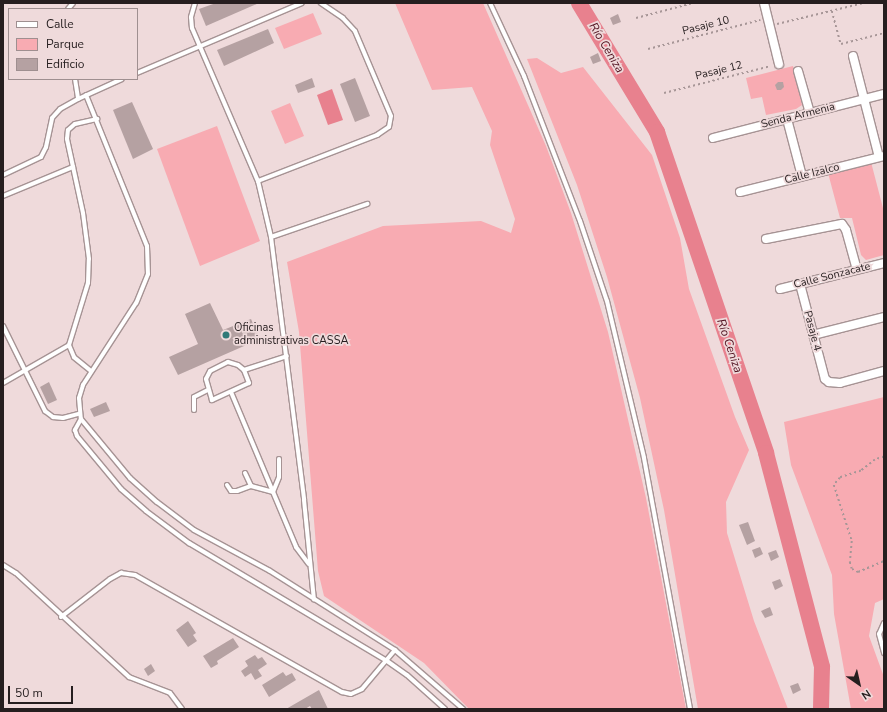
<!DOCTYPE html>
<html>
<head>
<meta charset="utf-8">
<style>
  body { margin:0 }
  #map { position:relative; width:887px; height:712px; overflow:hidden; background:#efdadb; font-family:"Nunito Sans",sans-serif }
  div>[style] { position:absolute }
  .green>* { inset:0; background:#f8abb2 }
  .water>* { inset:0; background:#e8818e }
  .river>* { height:16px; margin:-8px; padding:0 8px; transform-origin:8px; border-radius:8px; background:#e8818e }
  .building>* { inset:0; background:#b5a1a2 }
  .path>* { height:1.5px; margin-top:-0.75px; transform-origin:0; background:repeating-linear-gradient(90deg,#a79697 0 2px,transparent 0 5px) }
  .roads { filter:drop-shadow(1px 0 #a69394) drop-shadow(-1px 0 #a69394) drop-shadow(0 1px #a69394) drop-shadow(0 -1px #a69394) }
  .service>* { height:4px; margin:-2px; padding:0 2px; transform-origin:2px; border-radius:2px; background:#fff }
  .minor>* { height:8px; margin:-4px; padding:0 4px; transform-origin:4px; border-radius:4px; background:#fff }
  .dots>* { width:11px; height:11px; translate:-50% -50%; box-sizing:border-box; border:2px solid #efdadb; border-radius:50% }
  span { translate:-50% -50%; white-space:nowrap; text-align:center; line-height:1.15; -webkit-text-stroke:3.5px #efdadb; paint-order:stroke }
  .street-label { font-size:11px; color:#261e1f }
  .poi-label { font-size:11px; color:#261e1f }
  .left { translate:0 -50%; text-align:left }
  .water-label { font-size:12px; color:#4f0f1d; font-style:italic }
  .frame { position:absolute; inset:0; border:4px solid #261e1f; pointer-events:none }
  .legend { position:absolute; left:8px; top:8px; width:130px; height:72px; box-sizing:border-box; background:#efdadb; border:1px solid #9f8f90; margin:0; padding:5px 7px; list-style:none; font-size:12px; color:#261e1f }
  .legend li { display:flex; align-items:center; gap:8px; height:20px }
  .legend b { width:20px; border:1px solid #9f8f90 }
  .north { position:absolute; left:839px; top:664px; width:40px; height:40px; -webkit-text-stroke:3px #efdadb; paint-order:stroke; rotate:146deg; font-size:11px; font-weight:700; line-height:16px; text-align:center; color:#261e1f }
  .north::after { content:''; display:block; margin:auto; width:14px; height:18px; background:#261e1f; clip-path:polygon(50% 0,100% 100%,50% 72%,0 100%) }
  .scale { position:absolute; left:8px; top:686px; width:65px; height:18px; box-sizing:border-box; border:2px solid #261e1f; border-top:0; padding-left:5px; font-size:12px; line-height:14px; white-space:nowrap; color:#261e1f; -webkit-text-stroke:3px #efdadb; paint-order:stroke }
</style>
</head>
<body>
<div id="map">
  <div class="green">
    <div style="clip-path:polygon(395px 3px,483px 3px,546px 146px,571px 213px,608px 332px,646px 498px,686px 709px,469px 709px,424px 663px,324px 596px,318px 571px,299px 332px,287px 262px,383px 226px,481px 221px,511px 233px,515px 219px,490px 145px,492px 131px,472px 87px,432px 90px)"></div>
    <div style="clip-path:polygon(313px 13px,322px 34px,284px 49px,275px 28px)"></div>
    <div style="clip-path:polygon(537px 58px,561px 73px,583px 67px,652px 155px,680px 238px,689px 289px,735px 417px,749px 450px,726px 502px,727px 533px,754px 621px,788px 709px,698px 709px,664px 510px,640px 398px,607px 277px,577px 185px,527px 59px)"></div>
    <div style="clip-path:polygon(793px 66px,802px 105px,796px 109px,766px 115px,762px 97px,751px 99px,746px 78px)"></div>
    <div style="clip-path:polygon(290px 103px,304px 136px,285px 144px,271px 111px)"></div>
    <div style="clip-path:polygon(217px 126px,260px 241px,200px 266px,157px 149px)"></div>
    <div style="clip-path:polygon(871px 162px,884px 212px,884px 255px,866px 260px,861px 255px,852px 218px,840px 218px,828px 173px)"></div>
    <div style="clip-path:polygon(884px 397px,884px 599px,875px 603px,869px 636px,884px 677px,884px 709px,851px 709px,834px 614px,832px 575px,791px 465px,784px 422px)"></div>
  </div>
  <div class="water">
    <div style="clip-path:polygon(332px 89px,343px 120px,328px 125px,317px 95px)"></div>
  </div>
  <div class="river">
    <div style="left:579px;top:3px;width:151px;rotate:58.8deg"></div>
    <div style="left:657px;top:132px;width:339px;rotate:71.2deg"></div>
    <div style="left:766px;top:453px;width:221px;rotate:75.3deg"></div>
    <div style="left:822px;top:667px;width:42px;rotate:91.4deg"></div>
  </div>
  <div class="building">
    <div style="clip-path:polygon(216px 3px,259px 3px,206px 26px,199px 9px)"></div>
    <div style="clip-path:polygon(618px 14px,621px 22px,613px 25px,610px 18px)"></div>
    <div style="clip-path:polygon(268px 29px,274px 43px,224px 66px,217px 50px)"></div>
    <div style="clip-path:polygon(598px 53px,601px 61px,593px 64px,590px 57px)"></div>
    <div style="clip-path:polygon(312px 78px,315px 87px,298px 93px,295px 85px)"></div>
    <div style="clip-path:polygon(355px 78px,370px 116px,355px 122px,340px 84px)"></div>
    <div style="clip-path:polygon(778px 82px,783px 82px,784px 87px,781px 90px,777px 90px,775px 85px)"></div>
    <div style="clip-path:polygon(132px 102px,153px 149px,133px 159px,113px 110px)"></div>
    <div style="clip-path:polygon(210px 303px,223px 330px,251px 319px,260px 339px,178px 375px,169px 357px,198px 344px,185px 314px)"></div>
    <div style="clip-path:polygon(49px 382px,57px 400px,48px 404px,40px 387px)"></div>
    <div style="clip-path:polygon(106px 402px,110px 411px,94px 417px,90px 409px)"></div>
    <div style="clip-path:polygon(748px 522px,755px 541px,747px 545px,739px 525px)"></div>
    <div style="clip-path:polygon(760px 547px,763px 554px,755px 558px,752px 550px)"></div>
    <div style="clip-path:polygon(776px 550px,779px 557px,771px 561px,768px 553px)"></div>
    <div style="clip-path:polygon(780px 579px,783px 586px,775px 590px,772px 582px)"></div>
    <div style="clip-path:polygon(770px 607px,773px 615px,765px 618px,761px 611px)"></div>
    <div style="clip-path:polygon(188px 621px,196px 633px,193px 635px,197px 641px,188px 647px,176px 630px)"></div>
    <div style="clip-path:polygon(233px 638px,239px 647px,217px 661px,218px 664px,211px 668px,203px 656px)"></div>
    <div style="clip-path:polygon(255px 655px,258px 659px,262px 657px,267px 664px,258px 670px,262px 676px,255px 680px,251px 673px,245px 677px,241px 671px,248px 666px,245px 661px)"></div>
    <div style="clip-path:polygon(151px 664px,155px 671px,148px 676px,144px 669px)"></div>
    <div style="clip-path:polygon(283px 672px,286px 676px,292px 673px,296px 680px,269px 697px,262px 685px)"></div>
    <div style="clip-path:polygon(798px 683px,801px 690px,793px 694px,790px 686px)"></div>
    <div style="clip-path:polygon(319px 690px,328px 709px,312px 709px,310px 706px,305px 709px,286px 709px)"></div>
  </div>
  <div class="path">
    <div style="left:832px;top:11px;width:34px;rotate:75deg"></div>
    <div style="left:841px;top:44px;width:44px;rotate:-14.3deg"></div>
    <div style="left:636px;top:18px;width:59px;rotate:-14.7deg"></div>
    <div style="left:777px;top:24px;width:89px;rotate:-13.7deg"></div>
    <div style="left:648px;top:49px;width:116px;rotate:-14.5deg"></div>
    <div style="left:664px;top:93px;width:110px;rotate:-14.2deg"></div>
    <div style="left:884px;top:457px;width:9px;rotate:162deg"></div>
    <div style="left:875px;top:460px;width:18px;rotate:142deg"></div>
    <div style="left:861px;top:471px;width:22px;rotate:162deg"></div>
    <div style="left:840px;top:478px;width:9px;rotate:131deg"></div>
    <div style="left:834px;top:485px;width:59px;rotate:72.2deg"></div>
    <div style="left:852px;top:541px;width:21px;rotate:95deg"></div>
    <div style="left:850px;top:562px;width:7px;rotate:74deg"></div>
    <div style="left:852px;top:569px;width:7px;rotate:27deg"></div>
    <div style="left:858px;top:572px;width:28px;rotate:-23deg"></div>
  </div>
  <div class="roads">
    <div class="service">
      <div style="left:195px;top:3px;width:15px;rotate:106deg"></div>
      <div style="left:191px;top:17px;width:11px;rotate:85deg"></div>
      <div style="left:192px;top:28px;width:167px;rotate:66.7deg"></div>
      <div style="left:258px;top:181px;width:57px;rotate:76.9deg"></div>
      <div style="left:271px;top:237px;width:265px;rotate:82.8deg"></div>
      <div style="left:304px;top:500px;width:100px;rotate:84.3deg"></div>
      <div style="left:490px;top:3px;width:81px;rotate:65deg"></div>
      <div style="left:524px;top:76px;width:155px;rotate:68.9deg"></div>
      <div style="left:580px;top:221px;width:84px;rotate:71.4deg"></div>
      <div style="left:607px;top:301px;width:161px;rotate:76.7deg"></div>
      <div style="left:644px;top:458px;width:255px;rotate:79.6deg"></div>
      <div style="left:68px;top:9px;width:8px;rotate:-50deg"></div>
      <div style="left:137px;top:73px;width:179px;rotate:-23deg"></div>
      <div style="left:75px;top:79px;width:20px;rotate:81deg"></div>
      <div style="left:78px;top:99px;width:48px;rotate:-24.4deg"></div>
      <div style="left:86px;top:95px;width:163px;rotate:68deg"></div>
      <div style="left:147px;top:246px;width:28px;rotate:88deg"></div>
      <div style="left:148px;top:274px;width:31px;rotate:112deg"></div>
      <div style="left:136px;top:303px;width:98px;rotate:122.9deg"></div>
      <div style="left:83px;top:385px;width:14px;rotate:107deg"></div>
      <div style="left:79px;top:398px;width:21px;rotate:85deg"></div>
      <div style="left:81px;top:419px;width:77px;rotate:50.3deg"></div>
      <div style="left:130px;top:478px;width:36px;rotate:42deg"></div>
      <div style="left:157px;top:502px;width:46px;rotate:37.1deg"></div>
      <div style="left:194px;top:530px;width:86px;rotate:28.3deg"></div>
      <div style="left:270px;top:571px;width:148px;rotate:32.3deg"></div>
      <div style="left:395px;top:650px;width:90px;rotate:40.9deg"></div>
      <div style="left:3px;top:175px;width:42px;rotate:-25.3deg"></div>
      <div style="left:41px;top:157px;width:11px;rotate:-63deg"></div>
      <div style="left:46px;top:147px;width:30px;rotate:-78deg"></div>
      <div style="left:52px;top:118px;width:12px;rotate:-48deg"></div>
      <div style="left:60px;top:109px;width:21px;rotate:-29deg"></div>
      <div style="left:258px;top:181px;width:128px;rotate:-21.1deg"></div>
      <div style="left:377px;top:135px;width:14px;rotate:-34deg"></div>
      <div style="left:389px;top:127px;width:11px;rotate:-80deg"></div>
      <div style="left:391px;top:116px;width:92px;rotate:-113deg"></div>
      <div style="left:355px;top:31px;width:18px;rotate:-133deg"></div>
      <div style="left:343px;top:18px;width:27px;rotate:-146deg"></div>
      <div style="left:3px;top:196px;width:76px;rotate:-22.5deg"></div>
      <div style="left:271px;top:237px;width:102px;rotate:-19deg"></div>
      <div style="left:3px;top:326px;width:95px;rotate:63.7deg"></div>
      <div style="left:45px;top:411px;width:10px;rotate:37deg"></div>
      <div style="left:53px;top:417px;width:10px;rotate:6deg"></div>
      <div style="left:63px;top:418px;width:16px;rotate:-15deg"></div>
      <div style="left:228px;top:362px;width:10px;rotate:17deg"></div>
      <div style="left:238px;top:365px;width:8px;rotate:40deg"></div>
      <div style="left:244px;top:370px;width:14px;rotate:69deg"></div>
      <div style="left:249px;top:383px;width:41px;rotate:155.3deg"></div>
      <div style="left:212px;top:400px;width:22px;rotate:-106deg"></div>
      <div style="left:206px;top:379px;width:9px;rotate:-63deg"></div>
      <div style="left:210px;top:371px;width:20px;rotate:-27deg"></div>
      <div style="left:244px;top:370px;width:45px;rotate:-18deg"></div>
      <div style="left:91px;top:371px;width:22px;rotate:-141deg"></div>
      <div style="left:74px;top:357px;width:13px;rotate:-113deg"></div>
      <div style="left:69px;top:345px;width:65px;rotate:-73deg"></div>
      <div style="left:88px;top:283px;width:24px;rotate:-88deg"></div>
      <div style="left:89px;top:259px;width:46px;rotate:-97.4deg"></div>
      <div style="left:83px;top:213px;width:76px;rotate:-102.2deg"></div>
      <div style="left:67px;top:139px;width:9px;rotate:-84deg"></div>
      <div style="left:68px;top:130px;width:9px;rotate:-41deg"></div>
      <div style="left:75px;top:124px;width:23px;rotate:-13deg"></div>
      <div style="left:3px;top:383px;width:76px;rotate:-29.9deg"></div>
      <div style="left:231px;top:392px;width:168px;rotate:67.2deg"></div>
      <div style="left:296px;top:547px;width:21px;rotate:53deg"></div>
      <div style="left:194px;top:410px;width:13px;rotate:-90deg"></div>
      <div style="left:194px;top:397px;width:16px;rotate:-27deg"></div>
      <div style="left:81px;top:419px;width:13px;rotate:119deg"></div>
      <div style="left:75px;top:430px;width:6px;rotate:72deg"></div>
      <div style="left:77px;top:436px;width:69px;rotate:50.3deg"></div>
      <div style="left:121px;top:489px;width:33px;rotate:41deg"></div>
      <div style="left:146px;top:511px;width:54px;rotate:36.7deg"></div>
      <div style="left:189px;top:543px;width:230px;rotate:30.8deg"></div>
      <div style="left:387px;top:661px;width:24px;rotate:35deg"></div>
      <div style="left:407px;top:675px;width:51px;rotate:41.8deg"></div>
      <div style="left:245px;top:473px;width:14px;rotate:65deg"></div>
      <div style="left:251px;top:486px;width:23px;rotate:15deg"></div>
      <div style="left:273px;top:492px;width:16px;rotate:-68deg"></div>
      <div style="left:279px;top:477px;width:18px;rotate:-90deg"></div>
      <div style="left:227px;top:485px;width:7px;rotate:56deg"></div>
      <div style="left:231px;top:491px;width:6px"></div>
      <div style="left:237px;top:491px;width:15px;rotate:-20deg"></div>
      <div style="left:3px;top:565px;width:15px;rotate:32deg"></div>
      <div style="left:16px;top:573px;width:154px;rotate:42.6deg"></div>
      <div style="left:129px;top:677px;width:44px;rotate:21.3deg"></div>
      <div style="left:170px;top:693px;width:20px;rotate:53deg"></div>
      <div style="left:61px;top:617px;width:62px;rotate:-37.8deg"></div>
      <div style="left:110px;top:579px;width:13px;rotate:-29deg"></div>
      <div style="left:121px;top:573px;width:14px;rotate:8deg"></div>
      <div style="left:135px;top:575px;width:238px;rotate:29.5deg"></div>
      <div style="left:342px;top:692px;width:9px;rotate:13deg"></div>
      <div style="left:351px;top:694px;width:12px;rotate:-24deg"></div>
      <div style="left:362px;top:689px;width:51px;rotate:-49.8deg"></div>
      <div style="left:884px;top:623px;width:12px;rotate:114deg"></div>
      <div style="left:879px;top:634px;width:20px;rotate:75deg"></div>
    </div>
    <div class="minor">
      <div style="left:764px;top:3px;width:63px;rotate:76.2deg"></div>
      <div style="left:853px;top:56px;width:104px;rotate:75.6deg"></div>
      <div style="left:798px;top:71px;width:44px;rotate:74.1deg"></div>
      <div style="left:787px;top:119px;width:59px;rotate:75.3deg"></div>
      <div style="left:713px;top:138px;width:177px;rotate:-14.4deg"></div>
      <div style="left:740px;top:192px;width:148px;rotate:-14deg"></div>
      <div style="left:766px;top:239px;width:77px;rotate:-11.2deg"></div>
      <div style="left:842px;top:224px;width:7px;rotate:56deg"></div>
      <div style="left:846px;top:230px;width:41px;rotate:74.6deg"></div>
      <div style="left:800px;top:284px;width:98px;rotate:75.3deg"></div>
      <div style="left:825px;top:379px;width:5px;rotate:37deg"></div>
      <div style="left:829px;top:382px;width:11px;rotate:5deg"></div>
      <div style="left:840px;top:383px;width:46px;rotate:-15.3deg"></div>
      <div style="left:780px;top:289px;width:107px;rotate:-14deg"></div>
      <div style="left:813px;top:335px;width:73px;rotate:-14.2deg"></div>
    </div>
  </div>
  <div class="dots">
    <div style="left:226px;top:335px;background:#317a78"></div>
  </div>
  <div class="street-label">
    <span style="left:706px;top:26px;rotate:-14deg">Pasaje 10</span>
    <span style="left:719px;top:71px;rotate:-14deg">Pasaje 12</span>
    <span style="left:798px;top:116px;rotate:-14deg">Senda Armenia</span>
    <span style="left:812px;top:174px;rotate:-14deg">Calle Izalco</span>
    <span style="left:832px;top:276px;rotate:-14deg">Calle Sonzacate</span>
    <span style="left:812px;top:331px;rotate:75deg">Pasaje 4</span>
  </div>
  <div class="poi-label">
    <span class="left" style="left:234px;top:335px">Oficinas<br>administrativas CASSA</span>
  </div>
  <div class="water-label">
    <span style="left:606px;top:48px;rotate:59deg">Río Ceniza</span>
    <span style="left:729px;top:346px;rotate:71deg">Río Ceniza</span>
  </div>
  <div class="frame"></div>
  <ul class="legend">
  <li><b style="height:5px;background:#fff"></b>Calle</li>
  <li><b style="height:11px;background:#f8abb2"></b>Parque</li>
  <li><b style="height:11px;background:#b5a1a2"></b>Edificio</li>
  </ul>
  <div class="north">N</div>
  <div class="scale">50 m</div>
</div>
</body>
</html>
